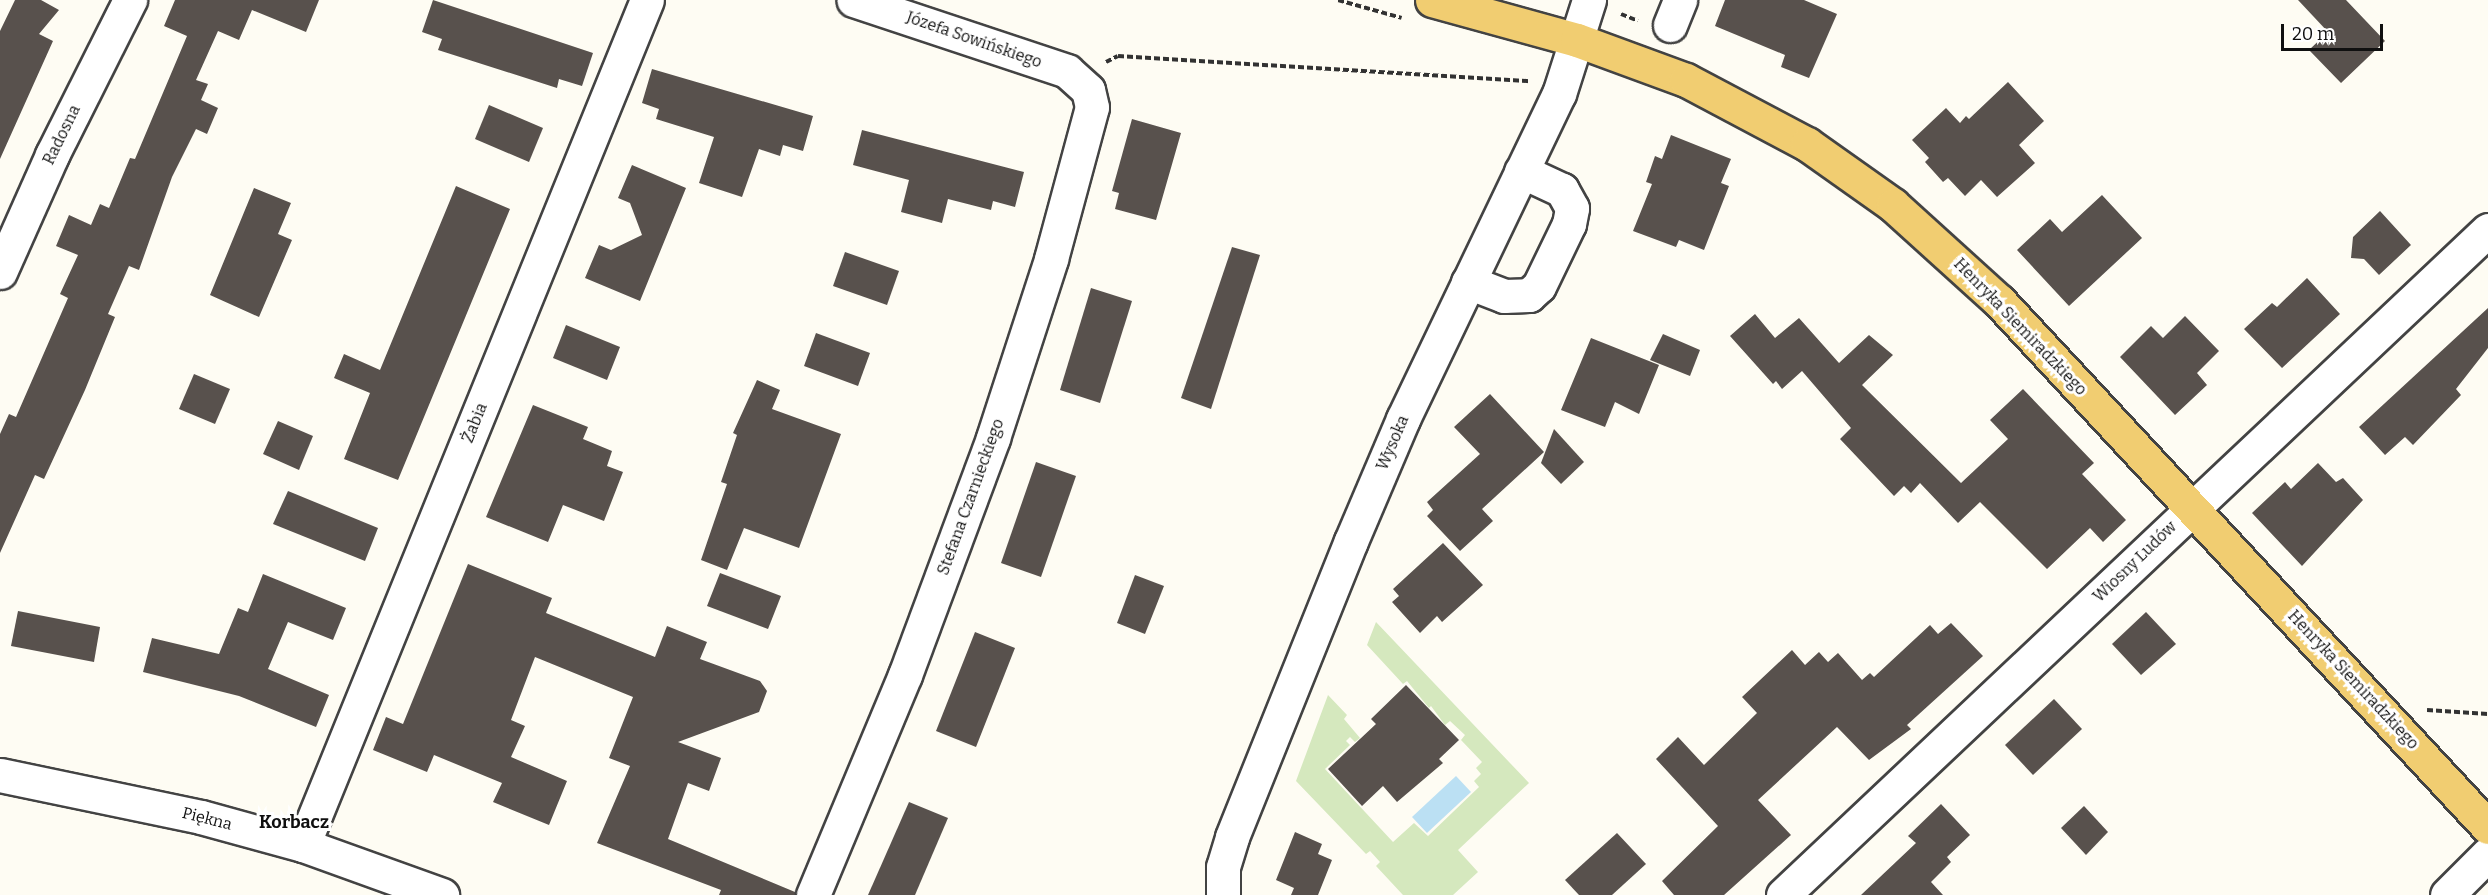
<!DOCTYPE html>
<html>
<head>
<meta charset="utf-8">
<style>
  body { margin:0 }
  #map { position:relative; width:2488px; height:895px; overflow:hidden; background:#fefcf3; font-family:Bitter,serif }
  div>[style] { position:absolute }
  .green>* { inset:0; background:#d5e8be }
  .water>* { inset:0; background:#bbe0f3 }
  .building>* { inset:0; background:#58514d }
  .path>* { height:4px; margin-top:-2px; transform-origin:0; background:repeating-linear-gradient(90deg,#323232 0 6px,transparent 0 9px) }
  .roads { filter:drop-shadow(2px 0 #434343) drop-shadow(-2px 0 #434343) drop-shadow(0 2px #434343) drop-shadow(0 -2px #434343) }
  .minor>* { height:33px; margin:-16.5px; padding:0 16.5px; transform-origin:16.5px; border-radius:16.5px; background:#fff }
  .major>* { height:33px; margin:-16.5px; padding:0 16.5px; transform-origin:16.5px; border-radius:16.5px; background:#f1cd71 }
  span { translate:-50% -50%; white-space:nowrap; text-align:center; line-height:1.15; -webkit-text-stroke:6px #fff; paint-order:stroke }
  .street-label { font-size:16px; color:#101010 }
  .neighbourhood-label { font-size:18px; color:#101010; font-weight:700 }
  .scale { position:absolute; left:2281px; top:24px; width:102px; height:27px; box-sizing:border-box; border:3px solid #101010; border-top:0; padding-left:8px; font-size:18px; line-height:21px; white-space:nowrap; color:#101010; -webkit-text-stroke:4px #fff; paint-order:stroke }
</style>
</head>
<body>
<div id="map">
  <div class="green">
    <div style="clip-path:polygon(1376px 622px,1529px 783px,1458px 850px,1478px 872px,1453px 895px,1403px 895px,1376px 866px,1380px 862px,1370px 851px,1366px 854px,1296px 781px,1328px 695px,1347px 715px,1344px 719px,1360px 738px,1355px 742px,1350px 737px,1346px 741px,1350px 745px,1325px 769px,1393px 842px,1414px 823px,1428px 836px,1479px 787px,1474px 781px,1481px 774px,1476px 768px,1482px 762px,1461px 740px,1465px 735px,1450px 721px,1445px 725px,1431px 706px,1429px 708px,1407px 681px,1403px 684px,1367px 645px)"></div>
  </div>
  <div class="water">
    <div style="clip-path:polygon(1456px 776px,1471px 792px,1427px 833px,1412px 817px)"></div>
  </div>
  <div class="building">
    <div style="clip-path:polygon(15px 0,41px 0,59px 10px,39px 34px,53px 41px,0 159px,0 31px)"></div>
    <div style="clip-path:polygon(175px 0,319px 0,306px 32px,252px 10px,239px 40px,218px 31px,196px 80px,208px 84px,201px 100px,218px 108px,207px 134px,196px 129px,172px 177px,139px 270px,129px 266px,108px 314px,115px 317px,85px 390px,44px 479px,35px 475px,0 553px,0 434px,9px 414px,16px 417px,68px 298px,60px 294px,78px 255px,56px 246px,69px 215px,91px 225px,100px 204px,109px 208px,130px 158px,135px 159px,187px 36px,164px 26px)"></div>
    <div style="clip-path:polygon(433px 0,593px 53px,582px 86px,559px 79px,557px 88px,438px 50px,442px 39px,422px 32px)"></div>
    <div style="clip-path:polygon(1725px 0,1804px 0,1837px 14px,1809px 78px,1781px 67px,1785px 55px,1715px 26px)"></div>
    <div style="clip-path:polygon(2298px 0,2346px 0,2385px 41px,2341px 83px,2309px 50px,2328px 32px)"></div>
    <div style="clip-path:polygon(652px 69px,813px 116px,803px 151px,783px 145px,780px 156px,759px 149px,742px 197px,699px 183px,714px 137px,656px 119px,659px 109px,642px 103px)"></div>
    <div style="clip-path:polygon(2008px 82px,2044px 121px,2019px 145px,2035px 163px,1997px 197px,1981px 180px,1965px 196px,1948px 178px,1943px 182px,1925px 162px,1929px 158px,1912px 140px,1946px 108px,1960px 123px,1966px 116px,1969px 119px)"></div>
    <div style="clip-path:polygon(489px 105px,543px 128px,529px 162px,475px 139px)"></div>
    <div style="clip-path:polygon(1132px 119px,1181px 133px,1156px 220px,1115px 209px,1119px 193px,1112px 191px)"></div>
    <div style="clip-path:polygon(862px 130px,1024px 172px,1015px 207px,993px 201px,991px 210px,948px 199px,942px 223px,901px 212px,909px 180px,853px 165px)"></div>
    <div style="clip-path:polygon(1671px 135px,1731px 159px,1721px 183px,1729px 186px,1704px 250px,1679px 240px,1676px 247px,1633px 231px,1652px 184px,1646px 182px,1655px 156px,1662px 159px)"></div>
    <div style="clip-path:polygon(632px 165px,686px 188px,640px 301px,585px 278px,599px 245px,611px 250px,642px 235px,630px 203px,618px 198px)"></div>
    <div style="clip-path:polygon(456px 186px,510px 209px,398px 480px,344px 459px,370px 393px,334px 378px,344px 354px,380px 370px)"></div>
    <div style="clip-path:polygon(254px 188px,291px 203px,278px 234px,292px 240px,259px 317px,210px 295px)"></div>
    <div style="clip-path:polygon(2102px 195px,2142px 238px,2069px 306px,2017px 250px,2050px 219px,2062px 232px)"></div>
    <div style="clip-path:polygon(2380px 211px,2411px 245px,2379px 275px,2364px 259px,2351px 258px,2353px 237px)"></div>
    <div style="clip-path:polygon(1232px 247px,1260px 255px,1211px 409px,1181px 398px)"></div>
    <div style="clip-path:polygon(845px 252px,899px 271px,887px 305px,833px 286px)"></div>
    <div style="clip-path:polygon(2307px 278px,2340px 314px,2282px 368px,2244px 329px,2272px 303px,2277px 307px)"></div>
    <div style="clip-path:polygon(1091px 288px,1132px 301px,1100px 403px,1060px 390px)"></div>
    <div style="clip-path:polygon(2488px 308px,2488px 348px,2456px 389px,2461px 395px,2413px 445px,2405px 437px,2385px 455px,2359px 427px)"></div>
    <div style="clip-path:polygon(1755px 314px,1775px 338px,1799px 318px,1839px 363px,1869px 335px,1893px 355px,1862px 385px,1961px 483px,2008px 439px,1990px 420px,2023px 389px,2094px 463px,2082px 474px,2126px 520px,2103px 542px,2090px 528px,2047px 569px,1980px 502px,1958px 523px,1920px 483px,1911px 493px,1904px 486px,1894px 496px,1840px 439px,1851px 428px,1802px 371px,1782px 389px,1776px 381px,1773px 384px,1730px 336px)"></div>
    <div style="clip-path:polygon(2185px 316px,2219px 351px,2197px 373px,2207px 385px,2175px 415px,2120px 357px,2151px 326px,2163px 338px)"></div>
    <div style="clip-path:polygon(566px 325px,620px 347px,607px 380px,553px 358px)"></div>
    <div style="clip-path:polygon(816px 333px,870px 353px,858px 386px,804px 366px)"></div>
    <div style="clip-path:polygon(1663px 334px,1700px 350px,1690px 376px,1650px 360px)"></div>
    <div style="clip-path:polygon(1591px 338px,1659px 365px,1639px 414px,1615px 402px,1605px 427px,1561px 410px)"></div>
    <div style="clip-path:polygon(194px 374px,230px 389px,215px 424px,179px 409px)"></div>
    <div style="clip-path:polygon(757px 380px,780px 390px,772px 409px,841px 434px,799px 548px,744px 528px,727px 570px,701px 560px,727px 484px,721px 482px,737px 435px,733px 433px)"></div>
    <div style="clip-path:polygon(1490px 394px,1544px 452px,1482px 509px,1493px 521px,1460px 551px,1427px 516px,1433px 510px,1427px 502px,1480px 454px,1454px 427px)"></div>
    <div style="clip-path:polygon(533px 405px,588px 427px,583px 439px,612px 451px,607px 466px,623px 472px,604px 521px,563px 505px,548px 542px,486px 517px)"></div>
    <div style="clip-path:polygon(278px 421px,313px 436px,299px 470px,263px 454px)"></div>
    <div style="clip-path:polygon(1554px 429px,1584px 462px,1561px 484px,1541px 463px)"></div>
    <div style="clip-path:polygon(1036px 462px,1076px 476px,1041px 577px,1001px 563px)"></div>
    <div style="clip-path:polygon(2318px 463px,2336px 482px,2343px 478px,2363px 500px,2302px 566px,2252px 513px,2285px 482px,2291px 489px)"></div>
    <div style="clip-path:polygon(288px 491px,378px 528px,365px 561px,273px 524px)"></div>
    <div style="clip-path:polygon(1443px 543px,1483px 585px,1442px 622px,1437px 616px,1420px 633px,1392px 602px,1399px 596px,1393px 589px)"></div>
    <div style="clip-path:polygon(468px 564px,552px 598px,546px 613px,655px 657px,667px 626px,707px 642px,700px 659px,760px 681px,767px 691px,759px 712px,678px 742px,721px 758px,709px 791px,688px 783px,668px 839px,795px 892px,795px 895px,719px 895px,721px 890px,597px 843px,630px 766px,609px 758px,633px 697px,535px 657px,511px 720px,525px 726px,511px 757px,567px 781px,549px 825px,493px 802px,502px 783px,434px 755px,427px 772px,373px 750px,386px 717px,403px 724px)"></div>
    <div style="clip-path:polygon(720px 573px,781px 596px,768px 629px,707px 606px)"></div>
    <div style="clip-path:polygon(263px 574px,346px 608px,333px 640px,288px 622px,268px 669px,329px 695px,316px 727px,239px 696px,143px 672px,152px 638px,219px 654px,238px 608px,248px 612px)"></div>
    <div style="clip-path:polygon(1135px 575px,1164px 586px,1145px 634px,1117px 623px)"></div>
    <div style="clip-path:polygon(18px 611px,100px 627px,94px 662px,11px 646px)"></div>
    <div style="clip-path:polygon(2146px 612px,2176px 644px,2141px 675px,2112px 644px)"></div>
    <div style="clip-path:polygon(1951px 623px,1983px 656px,1907px 725px,1911px 729px,1869px 760px,1837px 727px,1758px 800px,1791px 835px,1724px 895px,1674px 895px,1662px 881px,1718px 826px,1656px 759px,1678px 737px,1704px 765px,1757px 713px,1742px 697px,1792px 650px,1805px 665px,1819px 652px,1828px 662px,1838px 653px,1862px 680px,1870px 673px,1874px 677px,1930px 625px,1938px 634px)"></div>
    <div style="clip-path:polygon(975px 632px,1015px 648px,976px 747px,936px 731px)"></div>
    <div style="clip-path:polygon(1406px 685px,1459px 740px,1439px 759px,1443px 763px,1397px 802px,1383px 786px,1362px 806px,1328px 769px,1376px 724px,1371px 719px)"></div>
    <div style="clip-path:polygon(2054px 699px,2082px 729px,2033px 775px,2005px 745px)"></div>
    <div style="clip-path:polygon(909px 802px,948px 818px,915px 895px,868px 895px)"></div>
    <div style="clip-path:polygon(1941px 804px,1970px 835px,1947px 857px,1951px 862px,1931px 882px,1943px 895px,1861px 895px,1916px 843px,1908px 836px)"></div>
    <div style="clip-path:polygon(2084px 806px,2108px 832px,2086px 855px,2061px 828px)"></div>
    <div style="clip-path:polygon(1295px 832px,1322px 844px,1318px 854px,1332px 860px,1318px 895px,1291px 895px,1294px 888px,1276px 880px)"></div>
    <div style="clip-path:polygon(1617px 833px,1646px 864px,1612px 895px,1579px 895px,1565px 880px)"></div>
  </div>
  <div class="path">
    <div style="left:1338px;top:0;width:66px;rotate:15.7deg"></div>
    <div style="left:1621px;top:14px;width:18px;rotate:22deg"></div>
    <div style="left:1106px;top:62px;width:13px;rotate:-27deg"></div>
    <div style="left:1118px;top:56px;width:412px;rotate:3.5deg"></div>
    <div style="left:2427px;top:710px;width:61px;rotate:3.8deg"></div>
  </div>
  <div class="roads">
    <div class="minor">
      <div style="left:1670px;top:25px;width:27px;rotate:-68deg"></div>
      <div style="left:0;top:272px;width:128px;rotate:-66deg"></div>
      <div style="left:52px;top:155px;width:174px;rotate:-63.3deg"></div>
      <div style="left:1468px;top:282px;width:39px;rotate:21deg"></div>
      <div style="left:1504px;top:296px;width:25px;rotate:-2deg"></div>
      <div style="left:1529px;top:295px;width:13px;rotate:-42deg"></div>
      <div style="left:1539px;top:286px;width:69px;rotate:-64.2deg"></div>
      <div style="left:1569px;top:224px;width:16px;rotate:-79deg"></div>
      <div style="left:1572px;top:208px;width:21px;rotate:-119deg"></div>
      <div style="left:1562px;top:190px;width:45px;rotate:-155.1deg"></div>
      <div style="left:0;top:775px;width:205px;rotate:11.8deg"></div>
      <div style="left:201px;top:817px;width:106px;rotate:15.4deg"></div>
      <div style="left:303px;top:845px;width:148px;rotate:19.8deg"></div>
      <div style="left:303px;top:845px;width:912px;rotate:-67.85deg"></div>
      <div style="left:813px;top:895px;width:238px;rotate:-67.3deg"></div>
      <div style="left:905px;top:675px;width:253px;rotate:-69.6deg"></div>
      <div style="left:993px;top:438px;width:188px;rotate:-72deg"></div>
      <div style="left:1051px;top:259px;width:157px;rotate:-74.9deg"></div>
      <div style="left:1092px;top:107px;width:17px;rotate:-103deg"></div>
      <div style="left:1088px;top:90px;width:28px;rotate:-138deg"></div>
      <div style="left:1067px;top:71px;width:225px;rotate:-161.6deg"></div>
      <div style="left:1223px;top:895px;width:28px;rotate:-90deg"></div>
      <div style="left:1223px;top:867px;width:31px;rotate:-73deg"></div>
      <div style="left:1232px;top:837px;width:319px;rotate:-68.1deg"></div>
      <div style="left:1351px;top:541px;width:133px;rotate:-66.9deg"></div>
      <div style="left:1403px;top:419px;width:361px;rotate:-64.4deg"></div>
      <div style="left:1559px;top:94px;width:99px;rotate:-72.3deg"></div>
      <div style="left:1783px;top:895px;width:969px;rotate:-43.33deg"></div>
      <div style="left:2447px;top:895px;width:58px;rotate:-45deg"></div>
    </div>
    <div class="major">
      <div style="left:1432px;top:0;width:150px;rotate:15.4deg"></div>
      <div style="left:1577px;top:40px;width:116px;rotate:20.2deg"></div>
      <div style="left:1686px;top:80px;width:137px;rotate:27.9deg"></div>
      <div style="left:1807px;top:144px;width:105px;rotate:35.3deg"></div>
      <div style="left:1893px;top:205px;width:143px;rotate:42.2deg"></div>
      <div style="left:1999px;top:301px;width:718px;rotate:47.09deg"></div>
    </div>
  </div>
  <div class="street-label">
    <span style="left:974px;top:40px;rotate:19deg">Józefa Sowińskiego</span>
    <span style="left:62px;top:135px;rotate:-64deg">Radosna</span>
    <span style="left:2020px;top:327px;rotate:46deg">Henryka Siemiradzkiego</span>
    <span style="left:475px;top:423px;rotate:-68deg">Żabia</span>
    <span style="left:1393px;top:443px;rotate:-67deg">Wysoka</span>
    <span style="left:971px;top:497px;rotate:-70deg">Stefana Czarnieckiego</span>
    <span style="left:2135px;top:562px;rotate:-44deg">Wiosny Ludów</span>
    <span style="left:2353px;top:680px;rotate:47deg">Henryka Siemiradzkiego</span>
    <span style="left:207px;top:819px;rotate:14deg">Piękna</span>
  </div>
  <div class="neighbourhood-label">
    <span style="left:294px;top:822px">Korbacz</span>
  </div>
  <div class="scale">20 m</div>
</div>
</body>
</html>
